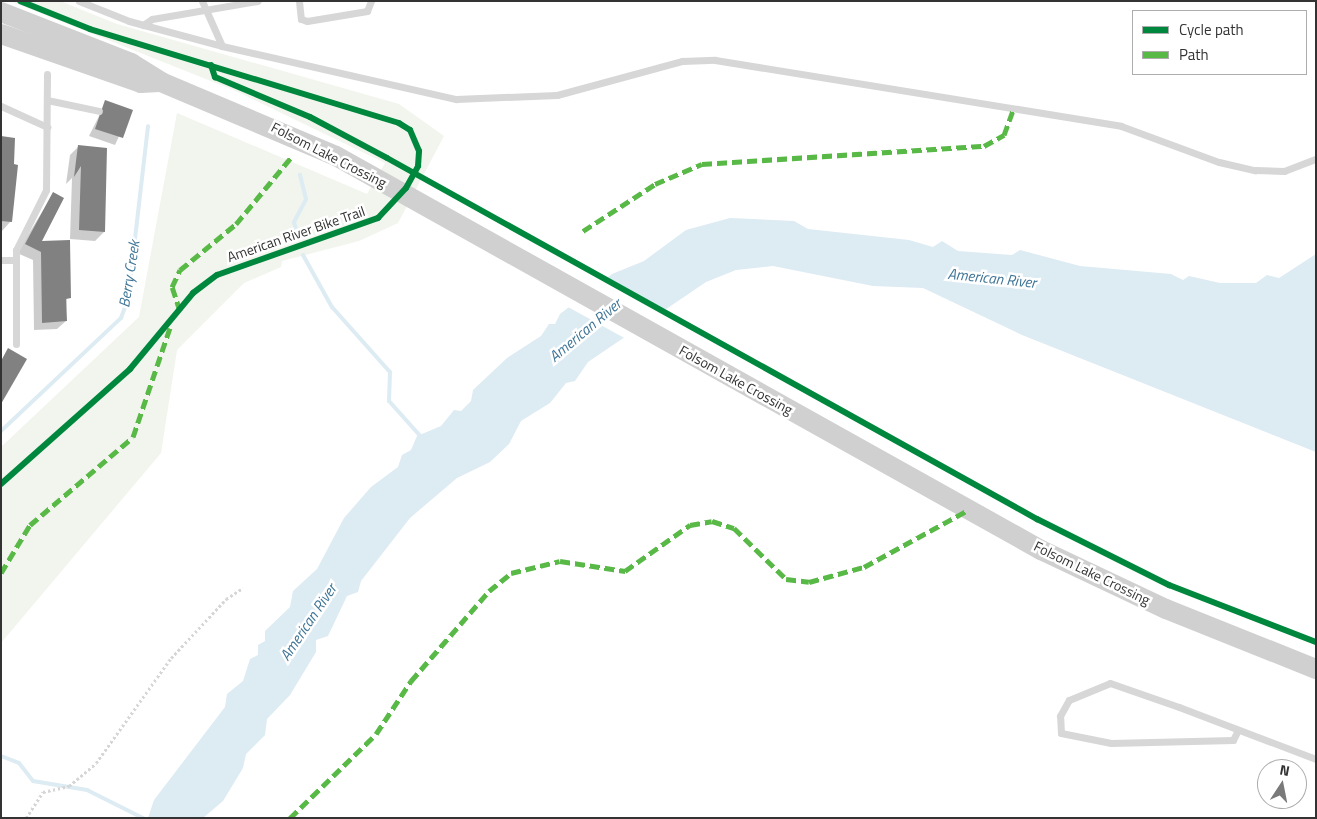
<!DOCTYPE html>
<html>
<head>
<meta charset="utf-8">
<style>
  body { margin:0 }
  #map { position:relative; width:1317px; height:819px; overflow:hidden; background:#fff; font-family:"Titillium Web",sans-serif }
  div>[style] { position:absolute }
  .green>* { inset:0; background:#f1f5ed }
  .water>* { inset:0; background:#ddebf3 }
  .pier>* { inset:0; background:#fff }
  .shadow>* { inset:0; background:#0003 }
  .stream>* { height:4px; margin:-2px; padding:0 2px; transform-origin:2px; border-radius:2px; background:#ddebf3 }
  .building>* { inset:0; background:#818181 }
  .path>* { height:2.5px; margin-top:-1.25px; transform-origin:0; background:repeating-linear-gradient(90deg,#d6d6d6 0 2.5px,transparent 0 5px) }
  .service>* { height:7px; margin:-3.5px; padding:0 3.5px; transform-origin:3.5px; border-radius:3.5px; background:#d7d7d7 }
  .secondary>* { height:20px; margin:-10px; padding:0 10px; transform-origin:10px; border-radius:10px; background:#d0d0d0 }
  .quiet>* { height:5px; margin-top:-2.5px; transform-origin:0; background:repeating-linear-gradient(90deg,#58b947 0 10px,transparent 0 15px) }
  .cycleway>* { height:6px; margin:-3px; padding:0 3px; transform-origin:3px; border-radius:3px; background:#00873e }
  span { translate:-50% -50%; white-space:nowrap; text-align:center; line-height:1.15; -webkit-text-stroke:5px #fff; paint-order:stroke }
  .street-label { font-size:14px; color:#333 }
  .water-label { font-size:15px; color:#3f7597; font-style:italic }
  .frame { position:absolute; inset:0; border:2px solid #333; pointer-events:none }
  .legend { position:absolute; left:1132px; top:10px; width:175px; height:65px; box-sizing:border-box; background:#fff; border:1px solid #adadad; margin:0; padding:6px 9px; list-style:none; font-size:15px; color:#333 }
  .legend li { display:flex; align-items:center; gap:10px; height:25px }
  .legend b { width:25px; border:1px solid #adadad }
  .north { position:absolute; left:1257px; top:759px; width:50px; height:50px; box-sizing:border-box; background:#fff; border:1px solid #adadad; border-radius:50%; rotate:11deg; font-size:14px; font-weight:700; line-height:20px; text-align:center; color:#333 }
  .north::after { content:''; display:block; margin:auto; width:18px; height:22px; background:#7a7a7a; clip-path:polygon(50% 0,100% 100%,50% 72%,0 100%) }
</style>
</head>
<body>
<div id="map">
  <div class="green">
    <div style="clip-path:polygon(10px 1px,60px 1px,117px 24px,399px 104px,444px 136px,398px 223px,359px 241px,282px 261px,281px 267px,244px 283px,177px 350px,161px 453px,1px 643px,1px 447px,139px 317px,177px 113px,367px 194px,385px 163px,236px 91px)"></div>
  </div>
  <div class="water">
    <div style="clip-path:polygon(730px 218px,794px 221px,808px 229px,909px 240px,933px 247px,942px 241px,958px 251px,1012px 255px,1020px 250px,1080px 266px,1171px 274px,1183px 280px,1189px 276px,1220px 283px,1256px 283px,1267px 275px,1279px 278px,1316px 254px,1316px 452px,1022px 335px,923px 288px,873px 286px,773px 266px,736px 270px,706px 282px,588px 362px,575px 381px,566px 383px,550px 403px,521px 421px,509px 444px,490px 462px,457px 478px,410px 518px,361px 581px,358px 592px,347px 596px,328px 636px,316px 640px,316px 652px,290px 695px,267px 719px,265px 735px,246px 754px,243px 768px,223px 801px,203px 818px,148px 818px,154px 800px,225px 707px,227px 694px,243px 681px,250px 659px,258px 655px,258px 645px,265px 641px,265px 631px,290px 607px,293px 591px,317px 569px,344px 518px,371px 487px,398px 467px,402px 455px,411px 450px,417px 436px,441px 426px,454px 410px,461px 411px,471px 401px,473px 390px,507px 358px,541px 336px,549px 324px,555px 324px,560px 314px,612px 274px,644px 261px,686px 230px)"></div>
  </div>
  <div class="pier">
    <div style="clip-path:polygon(606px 277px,668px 311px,628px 340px,568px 307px)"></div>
  </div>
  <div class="shadow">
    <div style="clip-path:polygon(106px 102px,131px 110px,115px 145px,89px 136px)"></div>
    <div style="clip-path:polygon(1px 138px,11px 221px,2px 231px,1px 231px)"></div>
    <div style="clip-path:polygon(79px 146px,104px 232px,95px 241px,70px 239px,72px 178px,66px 184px,70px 155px)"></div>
    <div style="clip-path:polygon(53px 194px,40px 243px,69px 241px,66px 321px,57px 329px,34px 330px,33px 260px,17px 253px)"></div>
  </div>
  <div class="stream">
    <div style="left:298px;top:239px;width:17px;rotate:-103deg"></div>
    <div style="left:294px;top:222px;width:26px;rotate:-62deg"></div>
    <div style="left:306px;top:199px;width:25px;rotate:-104deg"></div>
    <div style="left:303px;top:255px;width:60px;rotate:60.9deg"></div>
    <div style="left:332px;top:307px;width:87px;rotate:48.3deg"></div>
    <div style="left:390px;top:372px;width:29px;rotate:92deg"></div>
    <div style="left:389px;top:401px;width:51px;rotate:48.2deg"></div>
    <div style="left:1px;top:431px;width:165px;rotate:-43.3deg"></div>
    <div style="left:121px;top:318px;width:20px;rotate:-70deg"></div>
    <div style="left:128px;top:299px;width:174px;rotate:-83.4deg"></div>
    <div style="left:1px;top:756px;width:19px;rotate:21deg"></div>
    <div style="left:19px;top:763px;width:23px;rotate:52deg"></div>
    <div style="left:33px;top:781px;width:55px;rotate:9.5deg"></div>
    <div style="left:87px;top:790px;width:63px;rotate:26.6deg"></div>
  </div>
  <div class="building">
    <div style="clip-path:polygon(105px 100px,133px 110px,123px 138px,95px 129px)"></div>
    <div style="clip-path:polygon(1px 136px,15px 138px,14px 164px,18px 165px,12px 222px,1px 221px)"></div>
    <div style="clip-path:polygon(78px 145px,107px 148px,105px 232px,79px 230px,81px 166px,74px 177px)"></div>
    <div style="clip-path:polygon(53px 192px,64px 198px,42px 241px,70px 240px,71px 298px,66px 299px,67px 321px,42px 323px,41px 252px,25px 244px)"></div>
    <div style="clip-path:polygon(8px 348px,27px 359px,1px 404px,1px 361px)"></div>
  </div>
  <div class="path">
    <div style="left:26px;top:818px;width:31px;rotate:-57deg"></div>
    <div style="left:43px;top:792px;width:27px;rotate:-13deg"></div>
    <div style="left:69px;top:786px;width:35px;rotate:-40deg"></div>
    <div style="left:96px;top:763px;width:129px;rotate:-54.5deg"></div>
    <div style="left:171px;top:658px;width:81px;rotate:-47deg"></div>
    <div style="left:226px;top:599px;width:20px;rotate:-33deg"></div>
  </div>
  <div class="service">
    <div style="left:79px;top:1px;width:54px;rotate:21.8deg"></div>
    <div style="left:129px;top:21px;width:96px;rotate:15deg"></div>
    <div style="left:222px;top:46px;width:240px;rotate:12.8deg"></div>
    <div style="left:456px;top:99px;width:101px;rotate:-2.3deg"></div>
    <div style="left:557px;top:95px;width:130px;rotate:-15.2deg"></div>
    <div style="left:682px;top:61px;width:33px;rotate:-2deg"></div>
    <div style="left:715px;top:60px;width:411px;rotate:9.2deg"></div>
    <div style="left:1121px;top:126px;width:104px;rotate:20.2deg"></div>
    <div style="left:1219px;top:162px;width:37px;rotate:13deg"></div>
    <div style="left:1255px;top:170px;width:29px;rotate:2deg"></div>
    <div style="left:1284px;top:171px;width:34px;rotate:-21deg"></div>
    <div style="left:202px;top:1px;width:49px;rotate:66deg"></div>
    <div style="left:299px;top:1px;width:18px;rotate:84deg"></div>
    <div style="left:301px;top:19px;width:6px;rotate:18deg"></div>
    <div style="left:307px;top:21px;width:61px;rotate:-9.5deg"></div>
    <div style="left:367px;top:11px;width:11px;rotate:-68deg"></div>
    <div style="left:143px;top:25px;width:11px;rotate:-34deg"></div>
    <div style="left:152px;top:19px;width:107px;rotate:-9.7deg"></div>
    <div style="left:47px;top:100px;width:53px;rotate:11.9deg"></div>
    <div style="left:1px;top:106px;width:51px;rotate:24.5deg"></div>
    <div style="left:1px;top:260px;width:15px"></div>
    <div style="left:16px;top:344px;width:94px;rotate:-90deg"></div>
    <div style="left:16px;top:250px;width:67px;rotate:-63.4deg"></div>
    <div style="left:46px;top:190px;width:116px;rotate:-89.5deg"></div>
    <div style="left:1238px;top:730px;width:11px;rotate:117deg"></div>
    <div style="left:1233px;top:740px;width:122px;rotate:178.6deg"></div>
    <div style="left:1111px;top:743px;width:51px;rotate:-168.7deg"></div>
    <div style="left:1061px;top:733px;width:17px;rotate:-93deg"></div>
    <div style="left:1060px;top:716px;width:18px;rotate:-61deg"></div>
    <div style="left:1069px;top:700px;width:44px;rotate:-22.5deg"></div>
    <div style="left:1110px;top:683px;width:73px;rotate:19.2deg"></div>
    <div style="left:1179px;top:707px;width:147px;rotate:20.8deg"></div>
  </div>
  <div class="secondary">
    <div style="left:1px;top:12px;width:140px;rotate:21.4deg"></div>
    <div style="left:131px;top:63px;width:36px;rotate:32deg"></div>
    <div style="left:161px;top:82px;width:190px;rotate:22.9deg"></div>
    <div style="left:336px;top:156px;width:808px;rotate:29.2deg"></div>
    <div style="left:1041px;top:550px;width:138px;rotate:25.3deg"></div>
    <div style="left:1166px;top:609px;width:162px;rotate:21.8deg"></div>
    <div style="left:1px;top:34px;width:148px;rotate:19.3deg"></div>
    <div style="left:141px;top:83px;width:18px;rotate:-3deg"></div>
  </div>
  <div class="quiet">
    <div style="left:583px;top:231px;width:86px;rotate:-33.1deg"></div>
    <div style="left:655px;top:184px;width:51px;rotate:-23.1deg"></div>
    <div style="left:702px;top:164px;width:283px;rotate:-3.7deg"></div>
    <div style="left:984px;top:146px;width:23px;rotate:-29deg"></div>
    <div style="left:1004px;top:135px;width:29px;rotate:-70deg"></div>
    <div style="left:180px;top:311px;width:25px;rotate:-108deg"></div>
    <div style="left:172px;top:287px;width:19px;rotate:-65deg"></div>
    <div style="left:180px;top:270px;width:72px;rotate:-39.4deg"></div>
    <div style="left:236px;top:224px;width:89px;rotate:-50.4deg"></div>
    <div style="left:1px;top:573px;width:56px;rotate:-58.9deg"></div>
    <div style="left:30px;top:525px;width:135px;rotate:-40.5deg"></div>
    <div style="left:133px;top:437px;width:115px;rotate:-71.3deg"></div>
    <div style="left:290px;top:818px;width:120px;rotate:-44.3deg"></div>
    <div style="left:376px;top:734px;width:64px;rotate:-56.6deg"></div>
    <div style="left:411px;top:681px;width:119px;rotate:-49.1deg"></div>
    <div style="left:489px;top:591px;width:28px;rotate:-39deg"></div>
    <div style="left:511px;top:573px;width:50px;rotate:-13.8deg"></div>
    <div style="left:560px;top:561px;width:66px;rotate:8.7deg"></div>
    <div style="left:625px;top:571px;width:80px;rotate:-35.3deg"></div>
    <div style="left:690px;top:525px;width:22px;rotate:-10deg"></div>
    <div style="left:712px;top:521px;width:23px;rotate:18deg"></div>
    <div style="left:734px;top:528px;width:73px;rotate:44.4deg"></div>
    <div style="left:786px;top:579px;width:23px;rotate:7deg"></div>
    <div style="left:809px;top:582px;width:57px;rotate:-15.3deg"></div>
    <div style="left:864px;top:567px;width:119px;rotate:-28.7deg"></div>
  </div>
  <div class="cycleway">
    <div style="left:211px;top:65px;width:13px;rotate:72deg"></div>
    <div style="left:215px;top:77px;width:103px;rotate:22.8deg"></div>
    <div style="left:310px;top:117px;width:87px;rotate:28deg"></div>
    <div style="left:387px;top:158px;width:744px;rotate:29.05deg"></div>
    <div style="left:1037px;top:519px;width:148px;rotate:26.6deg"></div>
    <div style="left:1169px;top:585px;width:158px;rotate:21.2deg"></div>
    <div style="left:1px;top:484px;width:173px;rotate:-41.7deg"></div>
    <div style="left:130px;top:369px;width:99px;rotate:-50.3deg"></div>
    <div style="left:193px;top:293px;width:30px;rotate:-37deg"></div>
    <div style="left:217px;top:275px;width:171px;rotate:-19.5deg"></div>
    <div style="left:378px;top:218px;width:41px;rotate:-47deg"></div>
    <div style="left:406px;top:188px;width:25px;rotate:-61deg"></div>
    <div style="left:418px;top:166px;width:15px;rotate:-86deg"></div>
    <div style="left:419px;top:151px;width:23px;rotate:-113deg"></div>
    <div style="left:410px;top:130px;width:13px;rotate:-148deg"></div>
    <div style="left:399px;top:123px;width:323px;rotate:-163.1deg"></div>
    <div style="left:90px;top:29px;width:75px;rotate:-158.2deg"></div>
  </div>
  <div class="street-label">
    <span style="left:329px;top:155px;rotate:27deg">Folsom Lake Crossing</span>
    <span style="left:296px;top:234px;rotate:-19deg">American River Bike Trail</span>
    <span style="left:736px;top:380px;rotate:29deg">Folsom Lake Crossing</span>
    <span style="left:1092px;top:573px;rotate:26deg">Folsom Lake Crossing</span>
  </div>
  <div class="water-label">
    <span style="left:129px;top:274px;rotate:-81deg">Berry Creek</span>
    <span style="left:992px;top:278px;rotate:6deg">American River</span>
    <span style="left:585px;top:330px;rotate:-40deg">American River</span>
    <span style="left:308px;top:622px;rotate:-56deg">American River</span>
  </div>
  <div class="frame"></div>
  <ul class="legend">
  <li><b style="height:6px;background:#00873e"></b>Cycle path</li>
  <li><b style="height:6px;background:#58b947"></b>Path</li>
  </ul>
  <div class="north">N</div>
</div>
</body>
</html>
